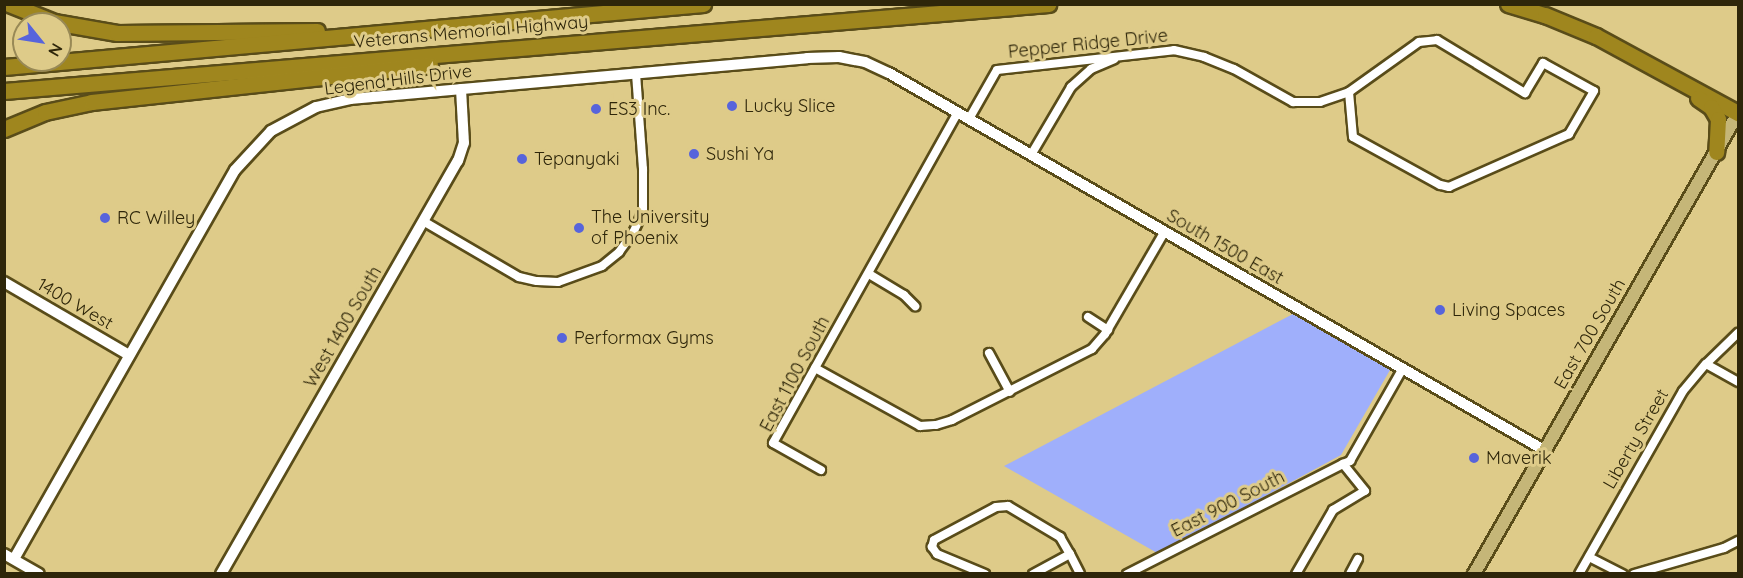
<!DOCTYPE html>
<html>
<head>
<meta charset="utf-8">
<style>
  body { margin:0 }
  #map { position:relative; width:1743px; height:578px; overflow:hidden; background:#decb89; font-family:Quicksand,sans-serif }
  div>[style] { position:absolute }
  .green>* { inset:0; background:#9faffb }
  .roads { filter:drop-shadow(2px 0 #594c19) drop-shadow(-2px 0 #594c19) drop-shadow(0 2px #594c19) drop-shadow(0 -2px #594c19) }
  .street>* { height:8px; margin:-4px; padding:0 4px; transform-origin:4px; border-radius:4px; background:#fff }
  .secondary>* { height:10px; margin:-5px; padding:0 5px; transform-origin:5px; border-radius:5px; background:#fff }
  .primary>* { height:12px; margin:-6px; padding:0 6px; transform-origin:6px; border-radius:6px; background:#c5b678 }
  .highway>* { height:15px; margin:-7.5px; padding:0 7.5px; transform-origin:7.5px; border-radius:7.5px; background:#9f861e }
  .dots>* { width:16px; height:16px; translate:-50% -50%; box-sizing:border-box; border:3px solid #decb89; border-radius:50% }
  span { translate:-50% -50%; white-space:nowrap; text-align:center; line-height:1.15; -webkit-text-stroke:6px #decb89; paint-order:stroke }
  .street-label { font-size:18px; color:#2e260a }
  .poi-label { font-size:18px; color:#2e260a }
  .left { translate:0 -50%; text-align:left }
  .frame { position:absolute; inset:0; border:6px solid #2e260a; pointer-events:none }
  .north { position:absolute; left:12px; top:12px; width:60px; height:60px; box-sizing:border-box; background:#decb89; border:2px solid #988956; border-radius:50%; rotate:120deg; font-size:16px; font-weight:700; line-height:24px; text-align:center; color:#2e260a }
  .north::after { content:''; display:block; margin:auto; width:21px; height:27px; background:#5764db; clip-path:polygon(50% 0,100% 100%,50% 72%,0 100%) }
</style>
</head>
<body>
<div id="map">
  <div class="green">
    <div style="clip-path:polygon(1293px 314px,1390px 370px,1341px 455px,1159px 554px,1004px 466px)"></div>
  </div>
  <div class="roads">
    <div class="street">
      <div style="left:969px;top:119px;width:56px;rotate:-60.3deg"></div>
      <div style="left:997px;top:70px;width:178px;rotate:-6.4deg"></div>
      <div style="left:1174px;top:50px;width:31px;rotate:13deg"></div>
      <div style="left:1204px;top:57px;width:32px;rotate:22deg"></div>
      <div style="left:1234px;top:69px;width:68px;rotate:29.2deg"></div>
      <div style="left:1293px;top:102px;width:27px"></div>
      <div style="left:1320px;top:102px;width:31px;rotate:-19deg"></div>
      <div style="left:1349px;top:92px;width:86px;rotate:-35.5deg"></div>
      <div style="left:1419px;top:42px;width:18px;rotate:-6deg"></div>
      <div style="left:1437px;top:40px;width:103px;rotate:31.1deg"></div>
      <div style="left:1525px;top:93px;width:35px;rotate:-59deg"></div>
      <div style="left:1543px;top:63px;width:58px;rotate:28.8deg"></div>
      <div style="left:1594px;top:91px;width:50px;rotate:120.2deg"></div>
      <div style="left:1569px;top:134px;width:131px;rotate:156.2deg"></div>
      <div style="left:1449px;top:187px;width:9px;rotate:-167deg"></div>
      <div style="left:1440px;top:185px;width:99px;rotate:-151.1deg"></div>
      <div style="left:1353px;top:137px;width:45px;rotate:-95.1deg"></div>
      <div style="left:1031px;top:155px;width:79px;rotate:-59.5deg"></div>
      <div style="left:1071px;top:87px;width:27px;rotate:-42deg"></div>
      <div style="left:1091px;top:69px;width:25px;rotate:-23deg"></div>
      <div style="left:423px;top:221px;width:111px;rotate:30.3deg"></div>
      <div style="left:519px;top:277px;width:18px;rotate:13deg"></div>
      <div style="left:537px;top:281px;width:21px;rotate:3deg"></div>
      <div style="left:558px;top:282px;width:47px;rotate:-20deg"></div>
      <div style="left:602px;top:266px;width:22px;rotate:-39deg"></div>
      <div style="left:619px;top:252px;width:24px;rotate:-54deg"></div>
      <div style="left:633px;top:233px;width:23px;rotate:-65deg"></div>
      <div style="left:643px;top:212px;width:43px;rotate:-90deg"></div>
      <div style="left:643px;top:169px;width:96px;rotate:-94.2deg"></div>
      <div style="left:869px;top:274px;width:41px;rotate:31deg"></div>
      <div style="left:904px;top:295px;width:16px;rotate:45deg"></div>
      <div style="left:1088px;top:317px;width:24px;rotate:33deg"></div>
      <div style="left:989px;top:353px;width:44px;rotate:61.7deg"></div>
      <div style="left:1706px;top:364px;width:37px;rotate:29deg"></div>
      <div style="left:815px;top:368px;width:120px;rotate:28.9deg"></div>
      <div style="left:920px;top:426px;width:16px;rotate:-4deg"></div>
      <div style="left:936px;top:425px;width:17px;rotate:-17deg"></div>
      <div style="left:952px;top:420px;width:157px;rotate:-26.9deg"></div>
      <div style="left:1092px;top:349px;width:20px;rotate:-49deg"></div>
      <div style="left:1105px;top:334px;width:119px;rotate:-59.8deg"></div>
      <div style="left:821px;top:470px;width:55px;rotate:-150.6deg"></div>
      <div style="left:773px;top:443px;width:379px;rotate:-60.8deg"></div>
      <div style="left:1070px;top:554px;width:22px;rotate:63deg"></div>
      <div style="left:1589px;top:557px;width:38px;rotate:27deg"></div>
      <div style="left:985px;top:574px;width:52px;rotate:-157.4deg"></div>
      <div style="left:937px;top:554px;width:9px;rotate:-126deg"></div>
      <div style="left:932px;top:547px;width:7px;rotate:-74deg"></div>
      <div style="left:934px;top:540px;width:70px;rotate:-28deg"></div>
      <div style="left:996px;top:507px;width:12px;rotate:-5deg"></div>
      <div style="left:1008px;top:506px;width:61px;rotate:30.8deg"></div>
      <div style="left:1060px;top:537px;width:20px;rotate:60deg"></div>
      <div style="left:1070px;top:554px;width:42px;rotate:151.6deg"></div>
      <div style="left:1127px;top:574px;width:242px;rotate:-27deg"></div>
      <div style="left:1296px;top:574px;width:74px;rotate:-60deg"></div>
      <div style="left:1333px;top:510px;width:37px;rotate:-31deg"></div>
      <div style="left:1365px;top:491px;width:35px;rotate:-129deg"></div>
      <div style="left:1343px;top:464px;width:8px;rotate:-23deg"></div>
      <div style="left:1350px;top:461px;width:107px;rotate:-60.3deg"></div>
      <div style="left:1350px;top:574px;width:17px;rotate:-62deg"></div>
      <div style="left:1579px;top:574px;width:210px;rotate:-60.4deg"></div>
      <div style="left:1683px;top:391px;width:35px;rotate:-50deg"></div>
      <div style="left:1706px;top:364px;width:45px;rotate:-44.1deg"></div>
      <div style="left:1634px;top:574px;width:94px;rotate:-16.1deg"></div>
      <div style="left:1724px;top:548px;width:16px;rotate:-27deg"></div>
    </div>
    <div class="secondary">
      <div style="left:4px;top:282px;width:145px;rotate:30.3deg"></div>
      <div style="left:4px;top:554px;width:40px;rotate:29.7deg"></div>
      <div style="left:14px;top:559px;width:447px;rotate:-60.4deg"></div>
      <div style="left:235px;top:170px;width:53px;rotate:-47.3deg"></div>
      <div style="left:271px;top:131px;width:51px;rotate:-28.1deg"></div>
      <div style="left:316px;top:107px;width:35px;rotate:-13deg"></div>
      <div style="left:350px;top:99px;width:459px;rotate:-5.1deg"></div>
      <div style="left:807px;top:58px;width:32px;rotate:-2deg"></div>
      <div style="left:839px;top:57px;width:26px;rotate:11deg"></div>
      <div style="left:865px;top:62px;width:26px;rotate:25deg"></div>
      <div style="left:889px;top:73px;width:756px;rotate:29.92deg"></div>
      <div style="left:221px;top:574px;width:476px;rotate:-60.2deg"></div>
      <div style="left:458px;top:161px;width:19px;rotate:-72deg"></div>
      <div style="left:464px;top:143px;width:54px;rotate:-93.2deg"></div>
    </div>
    <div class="primary">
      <div style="left:1474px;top:574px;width:531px;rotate:-60.2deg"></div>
    </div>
    <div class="highway">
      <div style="left:9px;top:4px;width:48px;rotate:21.8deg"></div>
      <div style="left:54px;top:22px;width:64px;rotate:9.9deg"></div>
      <div style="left:117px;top:33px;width:200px;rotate:-0.6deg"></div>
      <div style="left:1508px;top:4px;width:39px;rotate:17deg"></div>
      <div style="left:1545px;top:15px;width:55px;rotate:22.4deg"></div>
      <div style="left:1596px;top:36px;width:162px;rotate:28.5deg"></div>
      <div style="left:4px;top:67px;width:702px;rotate:-5.15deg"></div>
      <div style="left:4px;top:91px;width:1048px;rotate:-4.76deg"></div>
      <div style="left:1698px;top:98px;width:16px;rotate:35deg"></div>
      <div style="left:1711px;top:107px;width:14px;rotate:60deg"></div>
      <div style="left:1718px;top:119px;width:33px;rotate:93deg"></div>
      <div style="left:4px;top:129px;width:44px;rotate:-22.5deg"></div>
      <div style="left:45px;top:112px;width:48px;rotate:-12deg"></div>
      <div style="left:92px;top:102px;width:340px;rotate:-6.2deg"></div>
    </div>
  </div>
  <div class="dots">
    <div style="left:732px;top:106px;background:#5764db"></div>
    <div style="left:596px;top:109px;background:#5764db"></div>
    <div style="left:694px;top:154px;background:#5764db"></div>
    <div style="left:522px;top:159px;background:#5764db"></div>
    <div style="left:105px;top:218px;background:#5764db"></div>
    <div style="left:579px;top:228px;background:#5764db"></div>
    <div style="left:1440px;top:310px;background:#5764db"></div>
    <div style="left:562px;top:338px;background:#5764db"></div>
    <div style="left:1474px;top:458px;background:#5764db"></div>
  </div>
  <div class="street-label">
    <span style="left:471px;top:32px;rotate:-5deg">Veterans Memorial Highway</span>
    <span style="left:1088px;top:44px;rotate:-6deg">Pepper Ridge Drive</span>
    <span style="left:398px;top:80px;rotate:-7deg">Legend Hills Drive</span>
    <span style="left:1225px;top:247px;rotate:30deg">South 1500 East</span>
    <span style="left:75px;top:304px;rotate:30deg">1400 West</span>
    <span style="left:343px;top:327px;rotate:-60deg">West 1400 South</span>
    <span style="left:1590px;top:334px;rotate:-60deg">East 700 South</span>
    <span style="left:795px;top:374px;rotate:-62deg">East 1100 South</span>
    <span style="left:1636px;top:439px;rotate:-60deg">Liberty Street</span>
    <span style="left:1228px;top:504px;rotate:-27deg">East 900 South</span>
  </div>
  <div class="poi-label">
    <span class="left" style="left:744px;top:106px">Lucky Slice</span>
    <span class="left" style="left:608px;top:109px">ES3 Inc.</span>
    <span class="left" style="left:706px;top:154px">Sushi Ya</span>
    <span class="left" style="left:534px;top:159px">Tepanyaki</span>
    <span class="left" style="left:117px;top:218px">RC Willey</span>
    <span class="left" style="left:591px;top:228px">The University<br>of Phoenix</span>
    <span class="left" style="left:1452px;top:310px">Living Spaces</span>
    <span class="left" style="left:574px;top:338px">Performax Gyms</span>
    <span class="left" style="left:1486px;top:458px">Maverik</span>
  </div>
  <div class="frame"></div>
  <div class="north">N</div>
</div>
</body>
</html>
